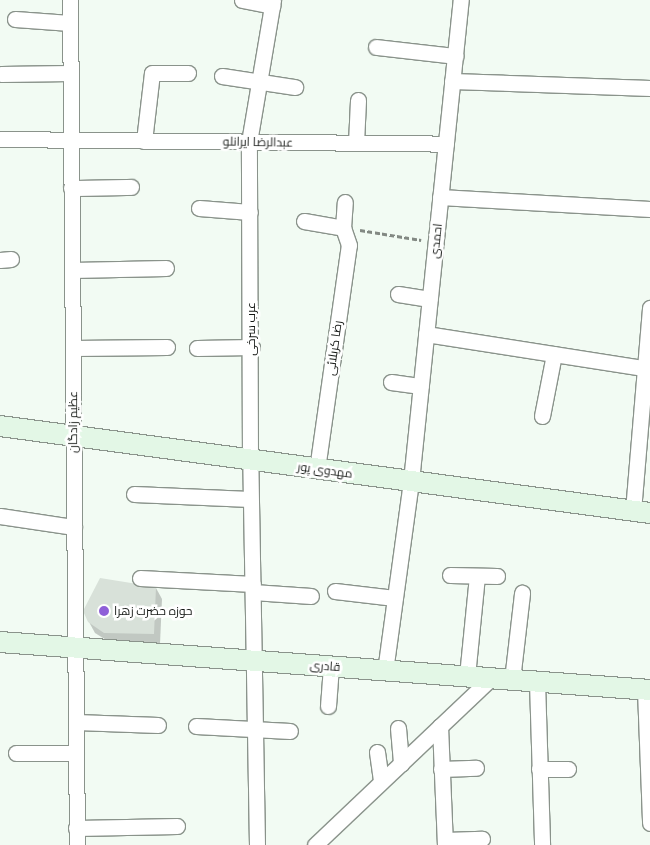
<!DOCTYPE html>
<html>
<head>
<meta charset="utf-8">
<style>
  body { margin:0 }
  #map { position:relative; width:650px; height:845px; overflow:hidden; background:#f2fbf3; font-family:"IBM Plex Sans",Cairo,sans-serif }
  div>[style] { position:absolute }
  .shadow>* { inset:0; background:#0003 }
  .building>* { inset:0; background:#d8e1d9 }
  .path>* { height:2.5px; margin-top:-1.25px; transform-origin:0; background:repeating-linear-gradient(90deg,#838983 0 5px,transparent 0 7.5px) }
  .roads { filter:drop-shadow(1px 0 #8a938b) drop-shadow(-1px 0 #8a938b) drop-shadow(0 1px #8a938b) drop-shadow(0 -1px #8a938b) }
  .street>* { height:15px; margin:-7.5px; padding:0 7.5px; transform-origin:7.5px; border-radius:7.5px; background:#fff }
  .secondary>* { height:20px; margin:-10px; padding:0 10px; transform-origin:10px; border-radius:10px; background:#e3f7e6 }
  .dots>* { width:14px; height:14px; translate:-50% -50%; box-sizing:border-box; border:2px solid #fff; border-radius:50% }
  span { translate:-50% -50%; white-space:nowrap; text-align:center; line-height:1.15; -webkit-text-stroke:5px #fff; paint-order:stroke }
  .street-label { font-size:12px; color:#151815 }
  .poi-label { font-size:12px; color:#151815 }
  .left { translate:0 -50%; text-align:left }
</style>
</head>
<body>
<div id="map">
  <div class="shadow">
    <div style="clip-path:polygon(156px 588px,162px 599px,160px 644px,111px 643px,95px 633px,89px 622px)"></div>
  </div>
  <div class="building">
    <div style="clip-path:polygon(100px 578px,156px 587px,154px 634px,104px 633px,88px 622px,83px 611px)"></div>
  </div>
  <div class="path">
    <div style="left:360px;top:230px;width:62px;rotate:9.3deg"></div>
  </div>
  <div class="roads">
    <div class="street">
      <div style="left:70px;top:0;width:845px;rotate:89.53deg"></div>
      <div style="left:242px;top:0;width:31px;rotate:11deg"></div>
      <div style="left:15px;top:19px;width:55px;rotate:4.2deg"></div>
      <div style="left:376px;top:47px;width:80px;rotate:6.5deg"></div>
      <div style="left:1px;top:74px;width:69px;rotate:-0.8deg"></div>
      <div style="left:222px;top:76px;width:74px;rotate:8.6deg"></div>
      <div style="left:452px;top:81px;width:198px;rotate:2deg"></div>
      <div style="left:0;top:139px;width:446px;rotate:0.6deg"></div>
      <div style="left:144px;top:141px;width:68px;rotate:-83.3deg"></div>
      <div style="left:152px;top:73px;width:36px"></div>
      <div style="left:356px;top:143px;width:43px;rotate:-87.3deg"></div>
      <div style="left:71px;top:188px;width:60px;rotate:-1deg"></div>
      <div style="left:440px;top:197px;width:210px;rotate:3.3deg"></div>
      <div style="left:199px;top:208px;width:51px;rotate:4.5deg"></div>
      <div style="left:304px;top:221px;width:40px;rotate:10deg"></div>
      <div style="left:0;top:260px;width:11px;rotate:-5deg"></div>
      <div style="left:72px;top:270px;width:94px;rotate:-1.2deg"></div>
      <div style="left:398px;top:294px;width:32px;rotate:9deg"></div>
      <div style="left:426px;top:334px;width:227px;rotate:8.9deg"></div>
      <div style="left:73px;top:348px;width:94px;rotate:-0.6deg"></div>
      <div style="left:197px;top:348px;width:55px;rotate:-1deg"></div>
      <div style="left:391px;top:382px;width:30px;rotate:8deg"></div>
      <div style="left:542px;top:416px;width:63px;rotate:-79deg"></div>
      <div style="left:317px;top:469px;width:226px;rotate:-81.9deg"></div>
      <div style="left:349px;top:245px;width:18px;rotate:-109deg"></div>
      <div style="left:343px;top:228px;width:26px;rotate:-86deg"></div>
      <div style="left:134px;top:494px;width:116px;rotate:2.5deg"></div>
      <div style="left:633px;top:511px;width:204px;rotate:-85.2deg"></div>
      <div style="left:0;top:516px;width:75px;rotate:8.5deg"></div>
      <div style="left:450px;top:575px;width:47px;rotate:1.2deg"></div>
      <div style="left:140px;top:578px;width:113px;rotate:3deg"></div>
      <div style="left:335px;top:591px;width:60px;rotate:6.7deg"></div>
      <div style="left:253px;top:592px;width:58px;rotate:3.9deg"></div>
      <div style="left:385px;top:671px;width:192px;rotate:-82.2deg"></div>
      <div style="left:411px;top:481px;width:484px;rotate:-84.1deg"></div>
      <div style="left:467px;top:676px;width:100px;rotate:-84.3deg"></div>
      <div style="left:512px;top:680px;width:88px;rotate:-83.4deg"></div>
      <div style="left:537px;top:682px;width:163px;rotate:88.2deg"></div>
      <div style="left:645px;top:690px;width:133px;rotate:87.8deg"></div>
      <div style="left:328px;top:706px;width:40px;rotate:-85.7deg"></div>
      <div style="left:76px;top:722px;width:82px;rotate:2.1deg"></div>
      <div style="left:196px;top:726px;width:94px;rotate:3deg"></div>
      <div style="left:440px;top:726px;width:119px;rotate:87.6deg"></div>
      <div style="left:398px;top:728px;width:36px;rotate:85deg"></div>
      <div style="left:377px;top:752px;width:30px;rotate:82deg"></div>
      <div style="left:16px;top:753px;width:60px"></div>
      <div style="left:441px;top:769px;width:35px;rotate:-2deg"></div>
      <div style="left:539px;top:769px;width:29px"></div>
      <div style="left:76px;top:828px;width:101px;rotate:-1.1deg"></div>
      <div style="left:445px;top:840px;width:37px;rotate:-2deg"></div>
      <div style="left:257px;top:845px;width:385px;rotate:-91deg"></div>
      <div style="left:250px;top:460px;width:318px;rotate:-90.2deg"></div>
      <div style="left:249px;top:142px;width:144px;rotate:-80.4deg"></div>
      <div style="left:315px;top:845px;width:241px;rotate:-43.5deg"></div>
    </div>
    <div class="secondary">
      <div style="left:0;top:426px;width:656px;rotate:7.62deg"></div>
      <div style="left:0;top:642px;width:652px;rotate:4.22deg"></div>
    </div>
  </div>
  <div class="dots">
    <div style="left:104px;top:611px;background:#8f5fd8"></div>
  </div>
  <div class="street-label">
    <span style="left:258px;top:142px;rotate:1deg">عبدالرضا ایرانلو</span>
    <span style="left:436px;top:241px;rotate:-84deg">احمدی</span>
    <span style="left:251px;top:329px;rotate:-90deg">عرب سرخی</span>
    <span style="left:334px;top:348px;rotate:-82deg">رضا کربلائی</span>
    <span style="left:73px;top:422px;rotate:-90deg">عظیم زادگان</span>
    <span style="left:325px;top:470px;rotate:8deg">مهدوی پور</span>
    <span style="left:325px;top:666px;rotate:4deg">قادرى</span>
  </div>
  <div class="poi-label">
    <span class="left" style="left:114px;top:611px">حوزه حضرت زهرا</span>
  </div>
</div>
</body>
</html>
